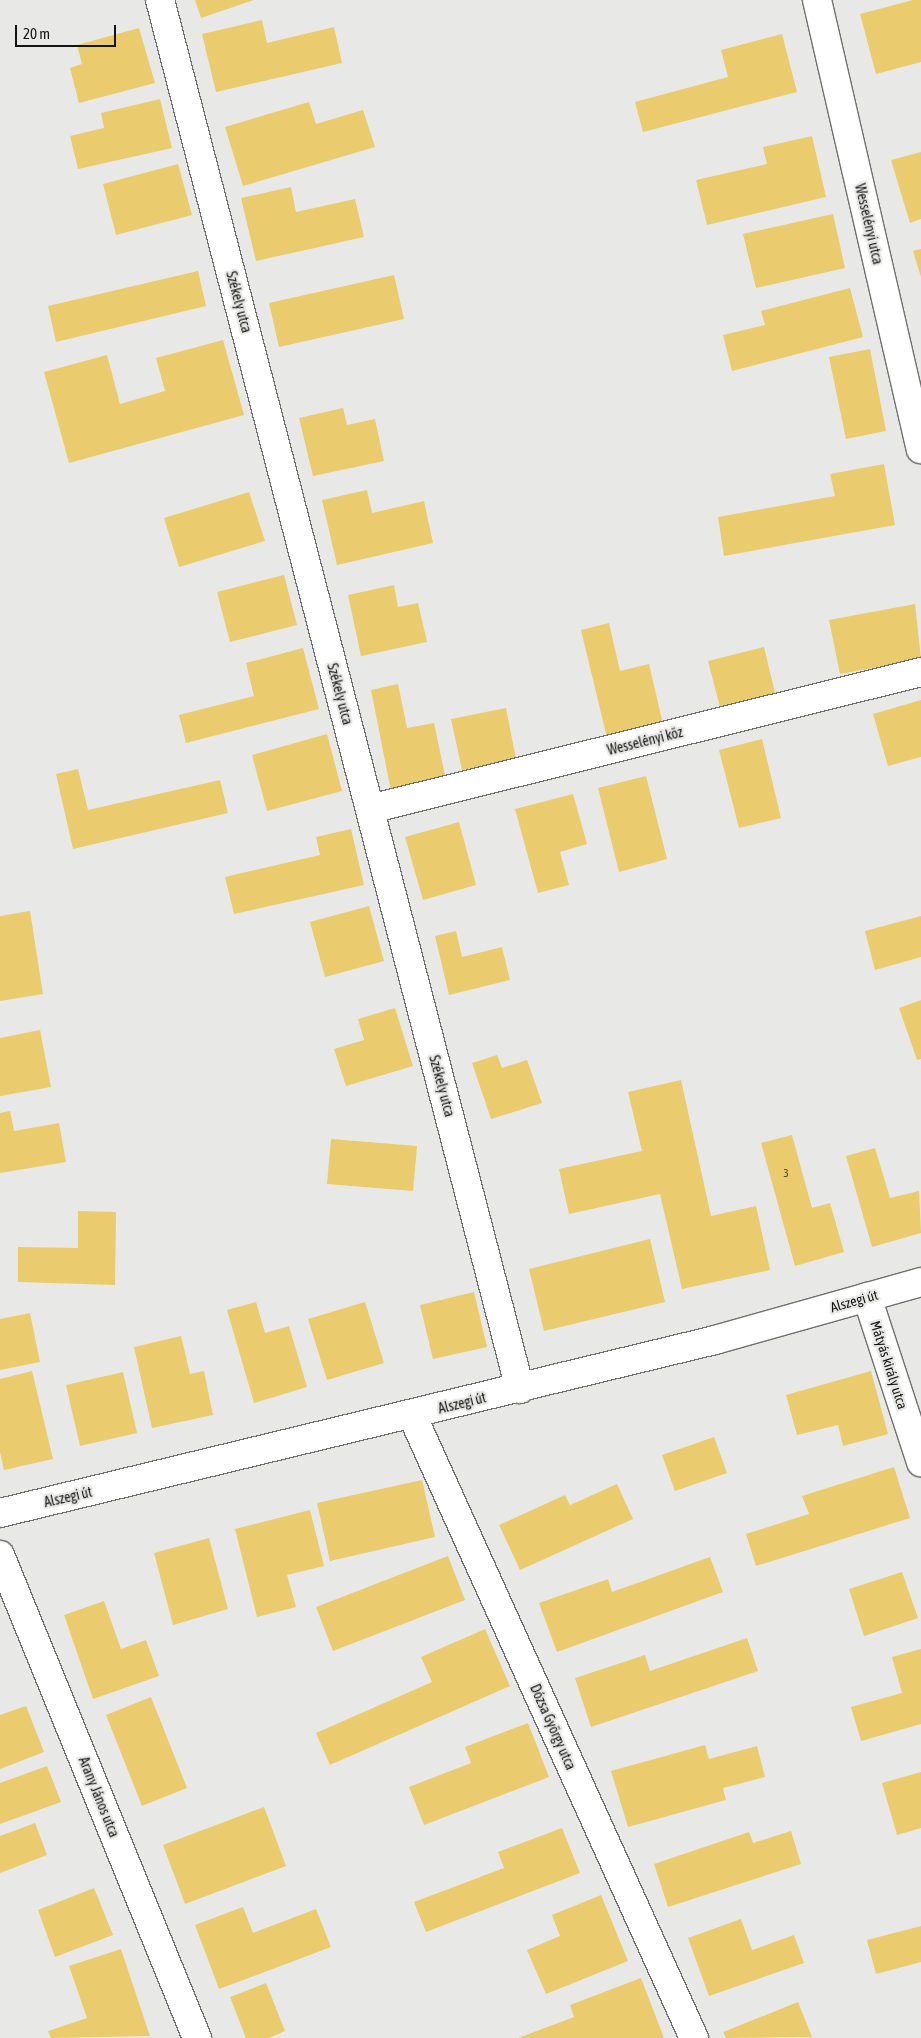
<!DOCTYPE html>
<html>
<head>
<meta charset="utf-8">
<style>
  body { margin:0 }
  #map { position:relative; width:921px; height:2038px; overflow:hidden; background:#e8e9e6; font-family:"Asap Condensed",sans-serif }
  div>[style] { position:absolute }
  .building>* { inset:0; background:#eacb6e }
  .roads { filter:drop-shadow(1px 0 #6f706d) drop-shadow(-1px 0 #6f706d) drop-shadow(0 1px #6f706d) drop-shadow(0 -1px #6f706d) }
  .street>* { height:28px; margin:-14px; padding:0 14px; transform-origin:14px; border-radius:14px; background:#fff }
  .primary>* { height:28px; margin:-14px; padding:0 14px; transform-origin:14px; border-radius:14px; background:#fff }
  span { translate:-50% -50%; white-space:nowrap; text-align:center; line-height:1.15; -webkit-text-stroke:4.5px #e8e9e6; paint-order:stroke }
  .number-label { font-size:11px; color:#4a422a }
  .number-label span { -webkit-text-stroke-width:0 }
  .street-label { font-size:14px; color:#141413 }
  .scale { position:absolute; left:15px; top:25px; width:101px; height:22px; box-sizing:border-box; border:2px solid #141413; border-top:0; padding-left:6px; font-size:15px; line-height:18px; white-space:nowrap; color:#141413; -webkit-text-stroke:4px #e8e9e6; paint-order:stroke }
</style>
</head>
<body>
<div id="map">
  <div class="building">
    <div style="clip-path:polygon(195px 0,254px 0,201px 18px)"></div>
    <div style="clip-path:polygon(913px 0,921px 0,921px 62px,876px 74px,860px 14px)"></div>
    <div style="clip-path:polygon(262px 20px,267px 43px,334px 27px,342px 63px,216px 92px,202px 34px)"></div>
    <div style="clip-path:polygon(139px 28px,155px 83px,79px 103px,70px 68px,82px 64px,77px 45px)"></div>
    <div style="clip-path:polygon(782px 34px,797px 92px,643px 132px,635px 102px,728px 77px,721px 50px)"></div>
    <div style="clip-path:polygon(160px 99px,172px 148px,78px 169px,70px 136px,104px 128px,101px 113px)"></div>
    <div style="clip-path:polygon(309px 102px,316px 124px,363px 110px,375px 147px,243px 186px,225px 127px)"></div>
    <div style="clip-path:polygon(812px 136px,826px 197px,707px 225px,696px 180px,767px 164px,763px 147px)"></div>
    <div style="clip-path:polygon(921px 152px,921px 219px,910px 223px,891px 160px)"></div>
    <div style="clip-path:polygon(178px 164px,192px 215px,116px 235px,103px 184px)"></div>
    <div style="clip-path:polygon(291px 187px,296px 212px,355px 199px,364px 237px,256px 261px,241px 198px)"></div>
    <div style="clip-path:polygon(833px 214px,845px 268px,756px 288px,743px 234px)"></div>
    <div style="clip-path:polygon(921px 249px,921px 277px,913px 251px)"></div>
    <div style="clip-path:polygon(198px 271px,206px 306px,56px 342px,48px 306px)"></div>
    <div style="clip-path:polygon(394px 275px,404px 319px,279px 347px,269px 303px)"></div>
    <div style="clip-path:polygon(850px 288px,863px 337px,732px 371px,723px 335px,765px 325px,761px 311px)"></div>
    <div style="clip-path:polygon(223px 340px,244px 415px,69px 463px,44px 372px,107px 355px,120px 404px,165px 391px,156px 358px)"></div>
    <div style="clip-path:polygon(870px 349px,886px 431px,846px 439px,829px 357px)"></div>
    <div style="clip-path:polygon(343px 408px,347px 425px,375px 419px,384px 461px,313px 476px,299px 418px)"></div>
    <div style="clip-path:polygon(884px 464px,895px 525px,724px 556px,718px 517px,835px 496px,830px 474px)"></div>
    <div style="clip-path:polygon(367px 490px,372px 513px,424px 501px,433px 543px,337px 565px,322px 500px)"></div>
    <div style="clip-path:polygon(249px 492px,265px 541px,179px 567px,164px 518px)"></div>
    <div style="clip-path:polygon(284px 575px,297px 625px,230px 642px,217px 592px)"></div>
    <div style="clip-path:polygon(394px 585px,398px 607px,418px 603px,427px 642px,361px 656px,348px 595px)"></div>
    <div style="clip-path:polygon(915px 604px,921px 659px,840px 674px,829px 620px)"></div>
    <div style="clip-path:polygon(609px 623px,620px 671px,649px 664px,663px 724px,607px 738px,581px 630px)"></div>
    <div style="clip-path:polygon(764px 647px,775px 693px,720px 707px,708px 661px)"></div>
    <div style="clip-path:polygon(303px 648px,319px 709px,186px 743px,179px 715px,254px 696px,246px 663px)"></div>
    <div style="clip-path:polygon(398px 684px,407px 728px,434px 723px,446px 780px,391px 791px,371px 690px)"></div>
    <div style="clip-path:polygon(921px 700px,921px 757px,888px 766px,873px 714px)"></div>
    <div style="clip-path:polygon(506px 708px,516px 759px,462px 770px,451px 719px)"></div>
    <div style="clip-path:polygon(327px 734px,342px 791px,267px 811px,252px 755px)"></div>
    <div style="clip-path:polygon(762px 739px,781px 818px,739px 828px,719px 750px)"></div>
    <div style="clip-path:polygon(78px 769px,88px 810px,220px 780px,228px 813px,73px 849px,56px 774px)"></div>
    <div style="clip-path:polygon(646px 776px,667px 859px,619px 872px,598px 788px)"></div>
    <div style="clip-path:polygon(573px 794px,587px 844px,560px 852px,569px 885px,538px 893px,515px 809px)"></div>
    <div style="clip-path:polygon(459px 822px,476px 885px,423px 900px,405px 837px)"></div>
    <div style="clip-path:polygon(351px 829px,364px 885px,234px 914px,225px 877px,320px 855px,316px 837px)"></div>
    <div style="clip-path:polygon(369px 906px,384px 961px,325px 977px,310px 922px)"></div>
    <div style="clip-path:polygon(30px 911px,43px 994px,0 1001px,0 916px)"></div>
    <div style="clip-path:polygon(921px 916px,921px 957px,875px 970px,865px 931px)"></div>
    <div style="clip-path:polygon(456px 931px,462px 957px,502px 947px,510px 980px,449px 995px,435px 936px)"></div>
    <div style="clip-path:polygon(921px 1000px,921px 1059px,917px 1060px,899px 1008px)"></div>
    <div style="clip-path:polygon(395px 1008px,413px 1066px,346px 1086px,334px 1049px,364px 1040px,358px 1019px)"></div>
    <div style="clip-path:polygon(40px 1030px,51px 1087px,0 1096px,0 1038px)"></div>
    <div style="clip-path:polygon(497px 1055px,502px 1068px,527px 1060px,542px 1103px,491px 1119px,472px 1063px)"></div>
    <div style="clip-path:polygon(681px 1080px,711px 1216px,756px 1206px,770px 1270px,682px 1289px,660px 1194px,569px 1214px,559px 1169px,642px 1151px,628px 1092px)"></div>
    <div style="clip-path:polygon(10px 1111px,14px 1131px,59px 1123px,66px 1162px,0 1173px,0 1113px)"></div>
    <div style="clip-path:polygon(792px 1135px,812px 1208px,830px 1203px,844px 1252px,795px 1266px,761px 1143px)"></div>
    <div style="clip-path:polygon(331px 1139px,417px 1146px,413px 1191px,327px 1184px)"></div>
    <div style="clip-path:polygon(875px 1148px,890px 1198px,919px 1191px,921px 1233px,872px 1247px,846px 1156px)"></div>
    <div style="clip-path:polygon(78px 1211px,116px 1212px,115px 1285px,18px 1282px,18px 1247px,78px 1248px)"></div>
    <div style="clip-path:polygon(650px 1239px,665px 1302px,544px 1331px,529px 1269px)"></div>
    <div style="clip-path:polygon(474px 1292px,487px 1347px,433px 1359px,420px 1305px)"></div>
    <div style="clip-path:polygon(256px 1302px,265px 1333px,289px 1326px,307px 1387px,254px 1403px,227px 1310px)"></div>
    <div style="clip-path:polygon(365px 1302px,384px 1363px,327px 1380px,308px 1319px)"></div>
    <div style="clip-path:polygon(30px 1313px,40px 1362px,0 1370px,0 1319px)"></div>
    <div style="clip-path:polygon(181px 1336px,190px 1374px,204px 1371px,213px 1415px,152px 1428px,134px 1347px)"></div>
    <div style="clip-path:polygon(32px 1371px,53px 1459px,4px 1470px,0 1452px,0 1379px)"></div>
    <div style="clip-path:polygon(871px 1371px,888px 1434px,843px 1446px,838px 1425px,797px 1435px,786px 1395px)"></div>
    <div style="clip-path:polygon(123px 1372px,137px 1433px,80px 1446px,66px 1385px)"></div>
    <div style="clip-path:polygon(714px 1437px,727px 1473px,675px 1491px,662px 1455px)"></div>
    <div style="clip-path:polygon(894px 1467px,910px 1518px,756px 1566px,746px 1534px,809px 1514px,802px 1496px)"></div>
    <div style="clip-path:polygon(422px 1480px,435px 1537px,330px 1561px,317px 1503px)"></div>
    <div style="clip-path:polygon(617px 1484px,633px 1519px,520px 1570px,499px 1525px,565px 1495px,570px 1505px)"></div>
    <div style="clip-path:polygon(310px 1510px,324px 1566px,287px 1575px,296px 1607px,257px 1617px,235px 1529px)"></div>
    <div style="clip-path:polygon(209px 1538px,228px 1609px,173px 1625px,154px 1553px)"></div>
    <div style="clip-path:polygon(448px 1556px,465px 1600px,333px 1651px,316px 1607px)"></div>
    <div style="clip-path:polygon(710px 1557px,723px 1592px,557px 1652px,539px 1603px,608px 1579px,612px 1592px)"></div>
    <div style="clip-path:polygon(902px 1572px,918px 1618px,864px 1636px,849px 1589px)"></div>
    <div style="clip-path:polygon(104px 1601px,121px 1649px,146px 1640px,159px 1676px,93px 1699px,64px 1615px)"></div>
    <div style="clip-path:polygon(485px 1629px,510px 1686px,330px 1765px,316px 1733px,432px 1682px,421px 1657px)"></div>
    <div style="clip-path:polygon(747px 1638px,758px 1671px,591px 1727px,575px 1678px,645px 1655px,650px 1671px)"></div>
    <div style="clip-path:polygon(921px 1649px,921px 1724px,861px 1741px,851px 1707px,902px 1693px,892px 1657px)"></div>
    <div style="clip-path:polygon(151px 1697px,187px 1788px,142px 1806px,106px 1715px)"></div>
    <div style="clip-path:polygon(26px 1706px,44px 1752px,0 1769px,0 1715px)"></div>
    <div style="clip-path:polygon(528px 1723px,549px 1777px,424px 1825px,409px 1787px,471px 1763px,465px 1747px)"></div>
    <div style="clip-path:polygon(705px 1745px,709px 1759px,757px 1746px,765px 1777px,723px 1788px,726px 1800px,628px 1827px,611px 1771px)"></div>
    <div style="clip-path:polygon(47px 1766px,61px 1802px,0 1824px,0 1783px)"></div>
    <div style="clip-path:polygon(921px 1772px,921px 1828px,897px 1835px,882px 1783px)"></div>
    <div style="clip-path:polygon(264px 1807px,286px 1866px,185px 1904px,163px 1845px)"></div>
    <div style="clip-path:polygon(35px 1823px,47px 1855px,0 1873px,0 1836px)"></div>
    <div style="clip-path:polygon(562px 1828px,580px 1873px,426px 1932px,414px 1902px,504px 1868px,498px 1852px)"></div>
    <div style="clip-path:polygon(791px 1831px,801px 1864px,668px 1907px,654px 1864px,749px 1832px,753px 1843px)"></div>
    <div style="clip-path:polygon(94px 1888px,113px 1935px,55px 1957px,38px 1910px)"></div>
    <div style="clip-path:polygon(601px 1895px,628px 1961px,546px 1994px,527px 1950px,560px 1936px,552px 1915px)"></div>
    <div style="clip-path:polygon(243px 1907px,253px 1933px,316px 1909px,331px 1947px,219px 1989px,195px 1925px)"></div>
    <div style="clip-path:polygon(741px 1919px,752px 1950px,794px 1935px,804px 1963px,709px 1996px,688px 1938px)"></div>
    <div style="clip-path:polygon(921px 1926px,921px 1962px,876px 1974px,867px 1940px)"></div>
    <div style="clip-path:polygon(121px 1949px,150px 2036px,51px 2038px,48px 2031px,87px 2018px,69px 1966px)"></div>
    <div style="clip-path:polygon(641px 1978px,664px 2038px,518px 2038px,574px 2017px,570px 2005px)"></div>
    <div style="clip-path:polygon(266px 1983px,285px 2031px,269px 2038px,246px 2038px,230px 1997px)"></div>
    <div style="clip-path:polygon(798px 2002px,812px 2037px,726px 2038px,723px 2032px)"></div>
  </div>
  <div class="roads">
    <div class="street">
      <div style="left:160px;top:0;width:1435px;rotate:75.47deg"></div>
      <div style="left:817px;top:0;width:461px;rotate:77deg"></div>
      <div style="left:370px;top:809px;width:568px;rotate:-13.96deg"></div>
      <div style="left:867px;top:1297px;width:174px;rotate:71.9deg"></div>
      <div style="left:412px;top:1415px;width:684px;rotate:65.65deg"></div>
      <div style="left:0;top:1555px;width:522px;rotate:67.81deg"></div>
    </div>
    <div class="primary">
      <div style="left:0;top:1513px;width:736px;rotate:-13.6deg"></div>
      <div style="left:715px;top:1340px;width:214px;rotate:-15.7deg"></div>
    </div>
  </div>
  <div class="number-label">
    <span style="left:786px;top:1173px">3</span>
  </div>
  <div class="street-label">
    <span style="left:869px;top:224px;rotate:77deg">Wesselényi utca</span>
    <span style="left:239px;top:302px;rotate:75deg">Székely utca</span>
    <span style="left:340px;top:694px;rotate:75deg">Székely utca</span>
    <span style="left:645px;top:741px;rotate:-14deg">Wesselényi köz</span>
    <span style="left:442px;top:1086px;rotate:75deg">Székely utca</span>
    <span style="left:854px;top:1301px;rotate:-16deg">Alszegi út</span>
    <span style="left:889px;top:1365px;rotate:72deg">Mátyás király utca</span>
    <span style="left:462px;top:1403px;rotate:-14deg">Alszegi út</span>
    <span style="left:68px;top:1497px;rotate:-13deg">Alszegi út</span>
    <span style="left:553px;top:1727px;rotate:66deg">Dózsa György utca</span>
    <span style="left:99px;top:1797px;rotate:68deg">Arany János utca</span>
  </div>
  <div class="scale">20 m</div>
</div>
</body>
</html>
